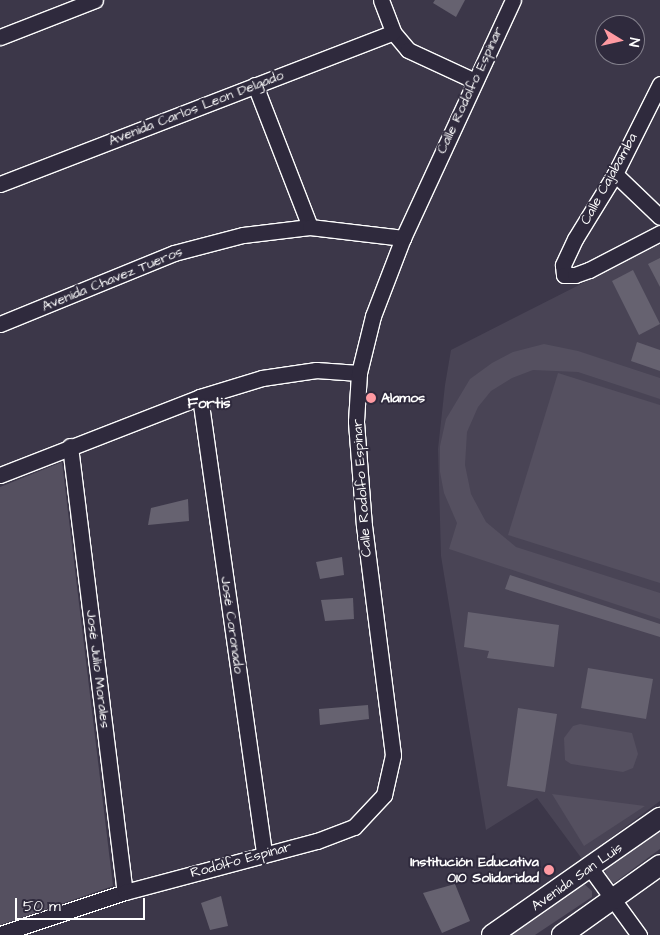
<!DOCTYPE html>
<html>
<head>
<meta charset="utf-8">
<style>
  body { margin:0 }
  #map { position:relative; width:660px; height:935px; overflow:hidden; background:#3c3749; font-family:"Architects Daughter",sans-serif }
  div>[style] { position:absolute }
  .built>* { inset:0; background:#494455 }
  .green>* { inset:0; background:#555060 }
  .building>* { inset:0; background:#666270 }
  .roads { filter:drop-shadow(1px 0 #fff) drop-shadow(-1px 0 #fff) drop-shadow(0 1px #fff) drop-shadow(0 -1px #fff) }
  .street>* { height:15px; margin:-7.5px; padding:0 7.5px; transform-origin:7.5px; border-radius:7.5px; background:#2f2a3d }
  .secondary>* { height:20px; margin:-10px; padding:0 10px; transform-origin:10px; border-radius:10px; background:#2f2a3d }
  .dots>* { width:14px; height:14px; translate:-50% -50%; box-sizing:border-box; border:2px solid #2f2a3d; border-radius:50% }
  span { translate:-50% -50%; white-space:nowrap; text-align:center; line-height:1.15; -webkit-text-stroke:4px #2f2a3d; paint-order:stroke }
  .street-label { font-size:14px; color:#fff }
  .poi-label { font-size:14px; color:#fff; font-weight:700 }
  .left { translate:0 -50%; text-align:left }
  .right { translate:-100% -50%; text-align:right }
  .neighbourhood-label { font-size:15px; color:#fff; font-weight:700 }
  .north { position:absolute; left:595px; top:15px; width:50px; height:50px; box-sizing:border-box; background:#2f2a3d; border:1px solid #827f8b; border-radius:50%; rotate:99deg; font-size:14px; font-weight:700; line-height:20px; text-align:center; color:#fff }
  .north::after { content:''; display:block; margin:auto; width:18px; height:22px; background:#ff9aa2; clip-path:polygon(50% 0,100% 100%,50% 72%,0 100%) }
  .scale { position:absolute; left:15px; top:898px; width:130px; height:22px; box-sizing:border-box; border:2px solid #fff; border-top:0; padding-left:6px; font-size:15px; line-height:18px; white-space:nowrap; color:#fff; -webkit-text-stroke:4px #2f2a3d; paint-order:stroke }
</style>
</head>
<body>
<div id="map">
  <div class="built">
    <div style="clip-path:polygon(660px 244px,660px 801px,582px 859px,537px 798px,486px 830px,441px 556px,438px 449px,445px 385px,451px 350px)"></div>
  </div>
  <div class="green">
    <div style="clip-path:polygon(544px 344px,578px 351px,660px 378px,660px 399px,578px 372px,533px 370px,512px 378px,491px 391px,478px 407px,467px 432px,465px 465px,471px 494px,486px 522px,516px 547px,660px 593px,660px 619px,449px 549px,457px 523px,444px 493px,440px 472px,440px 446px,446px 419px,470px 379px,492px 363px,513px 352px)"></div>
    <div style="clip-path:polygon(558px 373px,660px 405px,660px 583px,508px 535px)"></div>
    <div style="clip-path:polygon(62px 462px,113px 886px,0 925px,0 487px)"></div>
    <div style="clip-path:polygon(580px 724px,632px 733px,638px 754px,633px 768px,623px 772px,571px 764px,565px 760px,564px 738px,573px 726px)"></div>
    <div style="clip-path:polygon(552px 794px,645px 806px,584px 846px)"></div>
    <div style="clip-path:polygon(660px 826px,660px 849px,614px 883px,609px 881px,604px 868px)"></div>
    <div style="clip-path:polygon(583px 883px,592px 891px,592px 897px,535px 935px,504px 935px)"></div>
  </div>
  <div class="building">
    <div style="clip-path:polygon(435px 0,465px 0,456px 17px,433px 3px)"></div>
    <div style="clip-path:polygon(660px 258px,660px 287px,648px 264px)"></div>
    <div style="clip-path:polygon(633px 270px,660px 324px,639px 335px,612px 281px)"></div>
    <div style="clip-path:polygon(637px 342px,660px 350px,660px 371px,631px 361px)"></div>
    <div style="clip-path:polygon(188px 499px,189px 521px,148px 525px,151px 508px)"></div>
    <div style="clip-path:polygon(342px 557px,344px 575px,320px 579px,316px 562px)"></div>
    <div style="clip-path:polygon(510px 575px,660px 624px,660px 637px,505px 589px)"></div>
    <div style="clip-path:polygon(353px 598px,354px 619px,325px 621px,321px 600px)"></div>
    <div style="clip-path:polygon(468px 612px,559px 625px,554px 667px,487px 658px,489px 651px,464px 647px)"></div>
    <div style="clip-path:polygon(588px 668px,653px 679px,646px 719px,581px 708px)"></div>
    <div style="clip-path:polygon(368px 705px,369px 719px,320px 725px,319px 709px)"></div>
    <div style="clip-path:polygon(518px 708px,557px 714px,545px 792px,507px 786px)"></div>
    <div style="clip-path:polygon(455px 884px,470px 921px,442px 933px,423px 893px)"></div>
    <div style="clip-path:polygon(221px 896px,228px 926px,210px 930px,201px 903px)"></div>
  </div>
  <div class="roads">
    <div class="street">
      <div style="left:381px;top:0;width:34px;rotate:69deg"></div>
      <div style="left:393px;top:32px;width:23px;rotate:50deg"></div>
      <div style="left:408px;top:50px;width:72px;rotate:24.8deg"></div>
      <div style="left:0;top:37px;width:102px;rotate:-21.3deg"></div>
      <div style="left:660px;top:84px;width:101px;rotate:116.6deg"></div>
      <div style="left:615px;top:174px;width:76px;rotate:121.6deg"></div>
      <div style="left:575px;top:239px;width:29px;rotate:115deg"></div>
      <div style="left:563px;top:265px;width:10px;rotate:84deg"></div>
      <div style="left:564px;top:275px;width:11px"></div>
      <div style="left:575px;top:275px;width:15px;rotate:-20deg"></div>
      <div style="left:589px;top:270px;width:80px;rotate:-27.5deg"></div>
      <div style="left:255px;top:85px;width:152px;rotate:68.8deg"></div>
      <div style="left:615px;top:174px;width:62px;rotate:43.7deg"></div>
      <div style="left:0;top:184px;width:421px;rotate:-21.1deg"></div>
      <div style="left:0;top:324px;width:188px;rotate:-22.2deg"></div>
      <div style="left:174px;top:253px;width:71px;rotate:-14.6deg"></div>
      <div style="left:243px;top:235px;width:67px;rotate:-6.8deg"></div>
      <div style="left:310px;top:227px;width:94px;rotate:6.7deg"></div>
      <div style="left:200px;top:397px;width:460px;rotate:82deg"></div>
      <div style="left:70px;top:446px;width:449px;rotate:83deg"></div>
      <div style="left:0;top:475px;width:215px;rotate:-21.3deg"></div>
      <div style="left:200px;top:397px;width:65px;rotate:-17deg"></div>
      <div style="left:262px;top:378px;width:55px;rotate:-8.4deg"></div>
      <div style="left:316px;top:370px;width:43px;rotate:4deg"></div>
      <div style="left:591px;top:869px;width:82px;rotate:54deg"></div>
      <div style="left:0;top:934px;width:132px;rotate:-18.6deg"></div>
      <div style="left:125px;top:892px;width:199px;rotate:-14.9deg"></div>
      <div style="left:317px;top:841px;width:40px;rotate:-21deg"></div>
      <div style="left:354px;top:827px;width:44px;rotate:-46.8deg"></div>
      <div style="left:384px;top:795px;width:41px;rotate:-77.3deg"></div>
      <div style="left:393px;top:755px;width:231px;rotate:-97.2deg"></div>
      <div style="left:364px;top:526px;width:105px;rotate:-94.4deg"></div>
      <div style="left:356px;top:421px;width:48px;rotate:-86.4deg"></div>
      <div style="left:359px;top:373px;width:59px;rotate:-76.2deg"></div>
      <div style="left:373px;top:316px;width:84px;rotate:-69deg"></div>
      <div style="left:403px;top:238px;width:262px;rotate:-65.2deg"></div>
    </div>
    <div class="secondary">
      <div style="left:492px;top:935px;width:205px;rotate:-34.9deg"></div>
      <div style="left:562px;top:935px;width:120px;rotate:-35.5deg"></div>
    </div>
  </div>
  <div class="dots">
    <div style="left:371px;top:398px;background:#ff9aa2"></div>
    <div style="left:549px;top:870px;background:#ff9aa2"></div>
  </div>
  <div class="street-label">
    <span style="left:470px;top:90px;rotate:-65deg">Calle Rodolfo Espinar</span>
    <span style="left:196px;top:108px;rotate:-21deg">Avenida Carlos Leon Delgado</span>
    <span style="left:609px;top:179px;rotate:-61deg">Calle Cajabamba</span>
    <span style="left:112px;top:279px;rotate:-22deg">Avenida Chavez Tueros</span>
    <span style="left:362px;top:488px;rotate:-94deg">Calle Rodolfo Espinar</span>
    <span style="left:232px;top:625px;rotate:82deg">José Coronado</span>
    <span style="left:98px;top:669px;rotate:83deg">José Julio Morales</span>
    <span style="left:241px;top:860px;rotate:-15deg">Rodolfo Espinar</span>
    <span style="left:577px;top:877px;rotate:-35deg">Avenida San Luis</span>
  </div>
  <div class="poi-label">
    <span class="left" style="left:381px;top:398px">Alamos</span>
    <span class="right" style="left:539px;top:870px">Institución Educativa<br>010 Solidaridad</span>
  </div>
  <div class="neighbourhood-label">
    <span style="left:209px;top:404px">Fortis</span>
  </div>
  <div class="north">N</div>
  <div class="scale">50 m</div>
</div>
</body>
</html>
